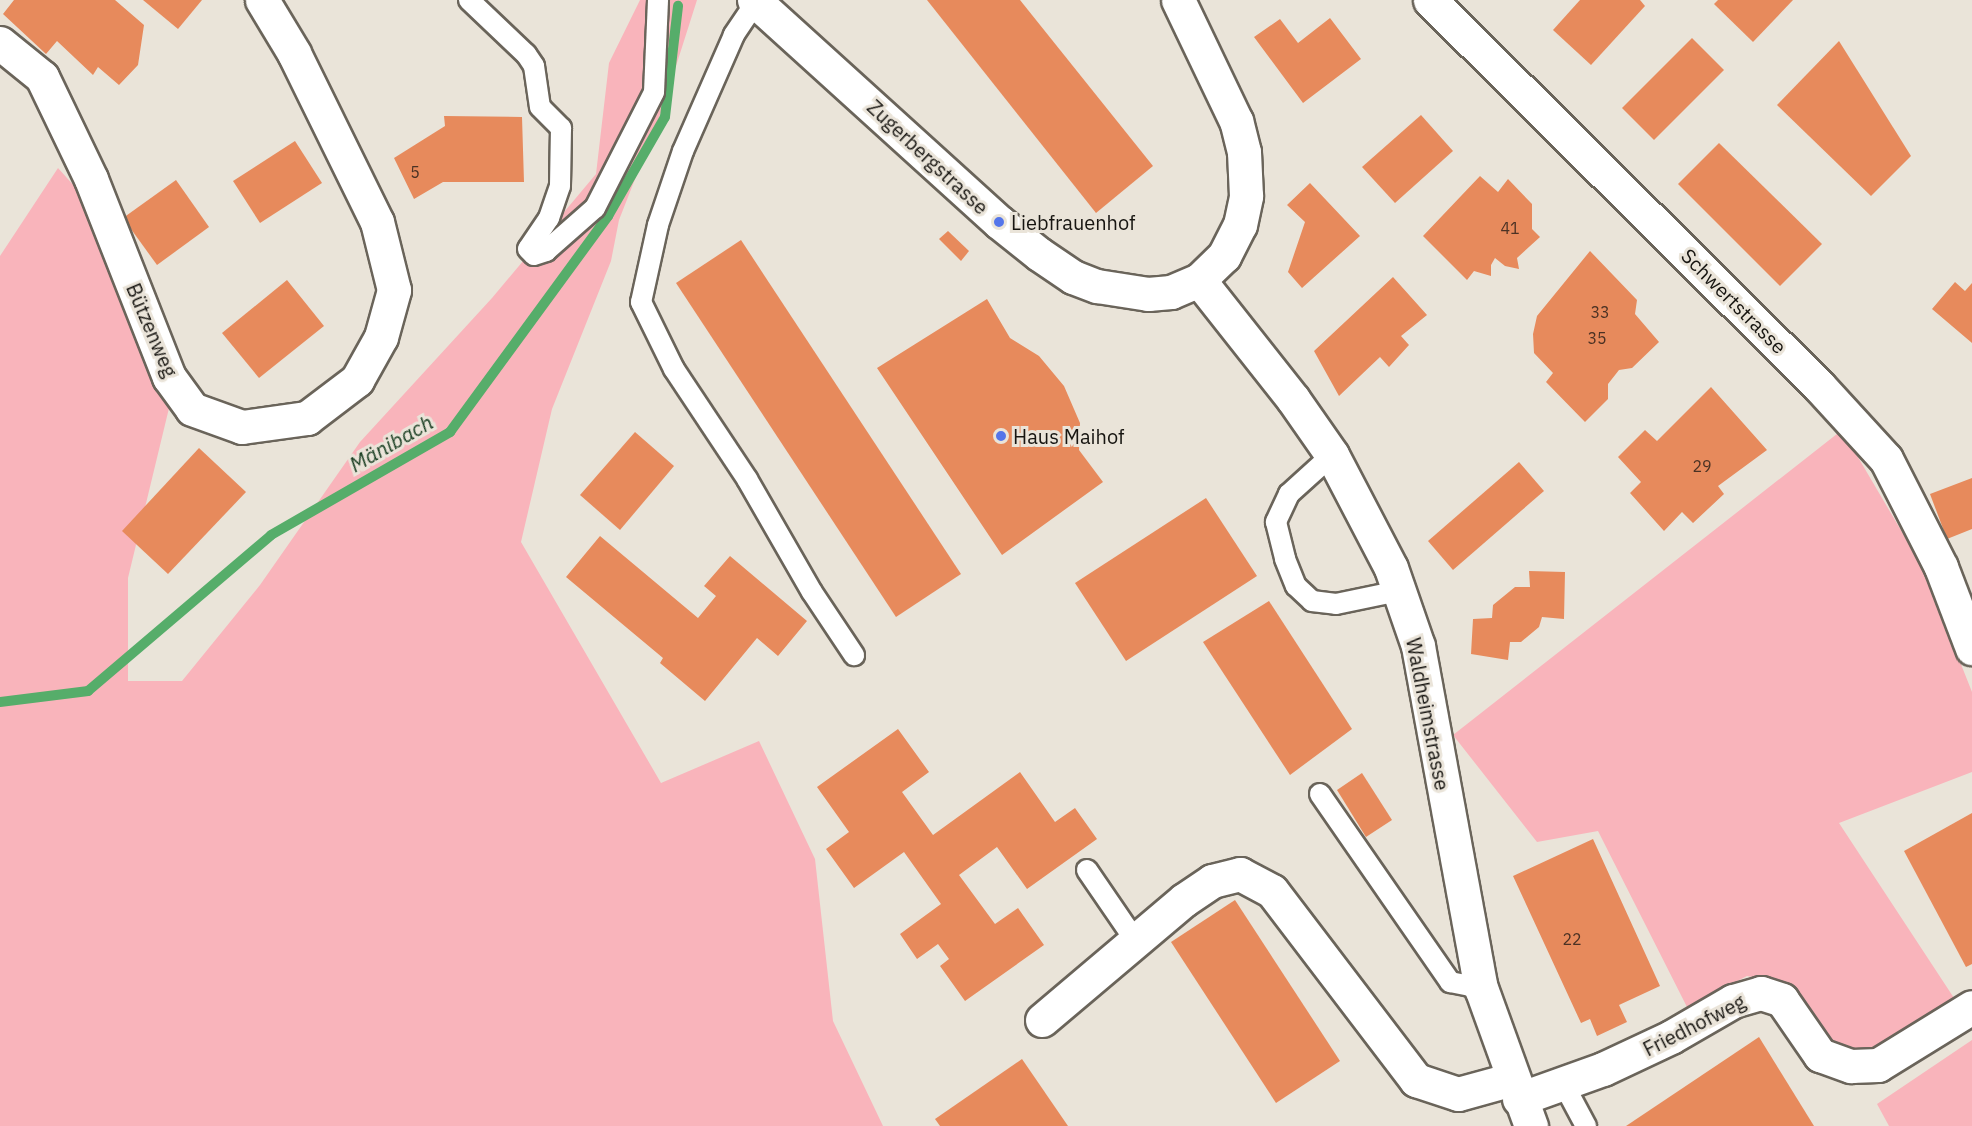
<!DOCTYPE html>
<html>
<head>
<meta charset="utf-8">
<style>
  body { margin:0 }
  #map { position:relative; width:1972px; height:1126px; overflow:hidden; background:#eae4d9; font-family:"IBM Plex Sans",sans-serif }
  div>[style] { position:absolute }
  .green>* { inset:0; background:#f9b4bb }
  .stream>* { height:10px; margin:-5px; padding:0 5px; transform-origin:5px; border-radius:5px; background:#56ad6a }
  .building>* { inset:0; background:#e78a5c }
  .roads { filter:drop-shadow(2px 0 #6a645a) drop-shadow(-2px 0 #6a645a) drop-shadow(0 2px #6a645a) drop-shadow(0 -2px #6a645a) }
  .lane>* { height:20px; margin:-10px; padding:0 10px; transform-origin:10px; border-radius:10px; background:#fff }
  .street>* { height:33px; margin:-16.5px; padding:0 16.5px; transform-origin:16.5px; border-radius:16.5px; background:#fff }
  .dots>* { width:16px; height:16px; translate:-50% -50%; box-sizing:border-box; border:3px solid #eae4d9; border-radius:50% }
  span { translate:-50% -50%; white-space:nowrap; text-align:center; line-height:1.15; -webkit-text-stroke:6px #eae4d9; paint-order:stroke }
  .number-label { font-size:16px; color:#4b3224 }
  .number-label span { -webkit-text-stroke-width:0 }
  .street-label { font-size:20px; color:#171511 }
  .poi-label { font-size:20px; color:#171511 }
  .left { translate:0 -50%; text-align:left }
  .water-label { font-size:21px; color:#1a3e22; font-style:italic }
</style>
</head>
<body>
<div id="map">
  <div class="green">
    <div style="clip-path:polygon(640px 0,697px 0,662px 110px,619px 220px,611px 261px,552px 409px,521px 542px,661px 783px,759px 741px,815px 859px,833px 1021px,883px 1126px,0 1126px,0 256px,58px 168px,120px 237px,170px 404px,128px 578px,128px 681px,182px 681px,260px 585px,360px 442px,492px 298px,596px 174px,609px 63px)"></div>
    <div style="clip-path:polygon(1842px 430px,1922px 566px,1972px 692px,1972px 772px,1839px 823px,1954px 998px,1884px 1048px,1835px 1048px,1768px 980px,1747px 976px,1687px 1007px,1598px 831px,1537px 842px,1453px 735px)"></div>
    <div style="clip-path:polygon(1972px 1040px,1972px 1126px,1889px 1126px,1877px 1104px)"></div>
  </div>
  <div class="stream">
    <div style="left:0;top:702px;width:89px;rotate:-7.1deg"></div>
    <div style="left:88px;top:691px;width:240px;rotate:-40.4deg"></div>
    <div style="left:271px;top:535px;width:207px;rotate:-29.9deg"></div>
    <div style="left:450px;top:432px;width:268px;rotate:-53.8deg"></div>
    <div style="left:608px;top:216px;width:114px;rotate:-60.1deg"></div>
    <div style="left:665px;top:117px;width:112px;rotate:-83.3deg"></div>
  </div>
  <div class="building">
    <div style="clip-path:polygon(14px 0,115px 0,144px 25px,138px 65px,119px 85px,98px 67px,93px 75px,57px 41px,46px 54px,3px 14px)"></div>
    <div style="clip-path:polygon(143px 0,202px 0,178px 29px)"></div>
    <div style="clip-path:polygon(927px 0,1020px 0,1153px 166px,1096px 213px)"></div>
    <div style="clip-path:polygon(1580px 0,1640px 0,1645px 6px,1591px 65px,1553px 30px)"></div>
    <div style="clip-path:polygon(1718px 0,1793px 0,1753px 42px,1714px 4px)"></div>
    <div style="clip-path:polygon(1330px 18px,1361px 59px,1303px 103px,1254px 37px,1280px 19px,1298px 43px)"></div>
    <div style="clip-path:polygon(1692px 38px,1724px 70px,1654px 140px,1622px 108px)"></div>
    <div style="clip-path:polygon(1839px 41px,1911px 156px,1871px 196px,1777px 105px)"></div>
    <div style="clip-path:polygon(1421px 115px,1453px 151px,1395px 203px,1362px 167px)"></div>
    <div style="clip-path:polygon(444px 116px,522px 117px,524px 182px,443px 182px,414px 199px,394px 158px,445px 126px)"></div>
    <div style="clip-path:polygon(295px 141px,322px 183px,260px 223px,233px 181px)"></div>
    <div style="clip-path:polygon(1719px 143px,1822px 244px,1780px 286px,1678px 184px)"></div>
    <div style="clip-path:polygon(1480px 176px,1498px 192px,1508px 179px,1532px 204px,1532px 229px,1540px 237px,1517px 258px,1519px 269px,1505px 266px,1495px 258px,1491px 265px,1491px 276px,1474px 271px,1467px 280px,1423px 236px)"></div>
    <div style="clip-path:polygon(176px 180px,209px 227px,157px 265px,123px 218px)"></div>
    <div style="clip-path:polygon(1310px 183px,1360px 236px,1302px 288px,1288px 272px,1305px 222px,1287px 205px)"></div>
    <div style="clip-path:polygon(948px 231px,969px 251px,961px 261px,939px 239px)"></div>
    <div style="clip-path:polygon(741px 240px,961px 574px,896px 617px,676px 283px)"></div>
    <div style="clip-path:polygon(1590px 251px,1637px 300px,1635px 314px,1659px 342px,1632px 368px,1619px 370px,1608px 384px,1608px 399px,1585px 422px,1546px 382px,1553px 373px,1534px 353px,1533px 334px,1537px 316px)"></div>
    <div style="clip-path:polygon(1393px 277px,1427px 315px,1401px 336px,1409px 345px,1389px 367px,1380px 357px,1339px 396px,1314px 351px)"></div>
    <div style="clip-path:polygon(287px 280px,324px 326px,259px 378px,222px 333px)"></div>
    <div style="clip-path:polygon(1955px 282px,1965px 291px,1972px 283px,1972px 343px,1932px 309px)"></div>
    <div style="clip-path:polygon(987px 299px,1010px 338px,1039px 356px,1064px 386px,1080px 423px,1079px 450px,1103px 482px,1002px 555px,877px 368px)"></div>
    <div style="clip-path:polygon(1711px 387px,1767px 450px,1718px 486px,1724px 494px,1693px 523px,1682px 512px,1664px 531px,1630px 493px,1641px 482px,1618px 457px,1645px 430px,1657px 441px)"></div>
    <div style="clip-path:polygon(635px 432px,674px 466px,620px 530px,580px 495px)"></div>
    <div style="clip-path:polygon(199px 448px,246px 492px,168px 574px,122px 531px)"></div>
    <div style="clip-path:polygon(1519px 462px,1544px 491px,1453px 570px,1428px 541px)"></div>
    <div style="clip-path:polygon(1972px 478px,1972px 529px,1947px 539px,1930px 494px)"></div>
    <div style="clip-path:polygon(1206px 498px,1257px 576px,1126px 661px,1075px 583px)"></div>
    <div style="clip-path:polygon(600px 536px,698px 618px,716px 596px,704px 586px,730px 556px,807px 621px,778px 656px,757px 638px,705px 701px,660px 663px,663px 658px,566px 577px)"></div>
    <div style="clip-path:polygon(1529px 571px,1565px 572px,1564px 619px,1542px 617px,1539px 627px,1521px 642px,1510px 642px,1508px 660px,1471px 654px,1473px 619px,1492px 618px,1493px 605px,1515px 587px,1530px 587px)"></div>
    <div style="clip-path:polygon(1269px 601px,1352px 729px,1290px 775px,1203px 642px)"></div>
    <div style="clip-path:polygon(898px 729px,929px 772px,902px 792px,933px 835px,1020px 772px,1055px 822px,1075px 808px,1097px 839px,1027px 889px,997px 847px,959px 875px,995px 924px,1018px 908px,1044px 945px,965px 1001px,940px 966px,949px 959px,938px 944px,917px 959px,900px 934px,941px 904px,904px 852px,854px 888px,826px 849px,849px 832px,817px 787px)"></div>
    <div style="clip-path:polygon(1362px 773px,1392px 820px,1366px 837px,1337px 790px)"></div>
    <div style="clip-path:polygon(1972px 813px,1972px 964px,1966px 967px,1904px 851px)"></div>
    <div style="clip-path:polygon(1593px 839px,1660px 986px,1619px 1005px,1627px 1022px,1597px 1036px,1590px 1019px,1581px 1023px,1513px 876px)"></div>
    <div style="clip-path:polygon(1235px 900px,1340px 1061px,1276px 1103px,1171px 942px)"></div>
    <div style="clip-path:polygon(1759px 1037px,1814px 1126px,1626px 1126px)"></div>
    <div style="clip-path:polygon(1022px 1059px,1068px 1126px,940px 1126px,935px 1119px)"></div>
  </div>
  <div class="roads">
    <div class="lane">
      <div style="left:469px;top:0;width:79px;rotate:43.5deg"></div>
      <div style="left:526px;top:54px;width:14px;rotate:56deg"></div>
      <div style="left:534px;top:66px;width:41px;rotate:81.7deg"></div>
      <div style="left:540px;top:107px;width:30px;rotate:45deg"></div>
      <div style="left:561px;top:128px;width:58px;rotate:91deg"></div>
      <div style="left:560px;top:186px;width:34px;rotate:109deg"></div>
      <div style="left:549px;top:218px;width:37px;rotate:124deg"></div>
      <div style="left:528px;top:249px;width:8px;rotate:45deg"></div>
      <div style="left:534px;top:255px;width:13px;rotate:-18deg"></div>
      <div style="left:546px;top:251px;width:65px;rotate:-41.3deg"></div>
      <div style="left:595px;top:208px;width:130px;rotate:-63deg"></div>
      <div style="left:654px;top:92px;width:92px;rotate:-87.5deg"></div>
      <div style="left:756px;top:2px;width:40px;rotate:124deg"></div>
      <div style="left:734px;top:35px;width:127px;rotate:113.7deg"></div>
      <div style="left:683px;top:151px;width:78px;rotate:108.7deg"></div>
      <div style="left:658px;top:225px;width:79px;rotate:102.4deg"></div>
      <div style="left:641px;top:302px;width:75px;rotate:63.8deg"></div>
      <div style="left:674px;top:369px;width:132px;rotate:56.4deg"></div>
      <div style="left:747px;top:479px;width:130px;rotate:60.1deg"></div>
      <div style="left:812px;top:592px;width:76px;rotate:56.3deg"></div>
      <div style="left:1332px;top:455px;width:58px;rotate:137.8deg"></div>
      <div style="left:1289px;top:494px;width:31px;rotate:115deg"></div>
      <div style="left:1276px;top:522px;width:38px;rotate:76deg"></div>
      <div style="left:1285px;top:559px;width:29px;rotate:68deg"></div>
      <div style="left:1296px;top:586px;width:22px;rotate:43deg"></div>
      <div style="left:1312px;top:601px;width:24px;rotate:7deg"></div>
      <div style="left:1336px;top:604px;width:64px;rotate:-11.7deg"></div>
      <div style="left:1320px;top:794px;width:229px;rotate:55.3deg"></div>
      <div style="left:1450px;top:982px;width:32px;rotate:11deg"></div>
      <div style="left:1087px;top:870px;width:85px;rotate:55.6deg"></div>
      <div style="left:1563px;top:1083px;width:49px;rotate:61.9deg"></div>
    </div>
    <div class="street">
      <div style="left:754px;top:0;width:331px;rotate:42.2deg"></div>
      <div style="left:999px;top:222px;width:51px;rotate:38.7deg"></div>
      <div style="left:1039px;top:254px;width:41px;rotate:34.1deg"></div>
      <div style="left:1073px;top:277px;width:26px;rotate:21deg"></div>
      <div style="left:1097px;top:286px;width:52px;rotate:8.9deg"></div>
      <div style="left:1148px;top:294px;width:23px;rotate:-5deg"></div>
      <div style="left:1171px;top:292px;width:30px;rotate:-23deg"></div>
      <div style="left:1199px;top:280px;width:35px;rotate:-44deg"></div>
      <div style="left:1224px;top:256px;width:35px;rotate:-63deg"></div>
      <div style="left:1240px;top:225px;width:30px;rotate:-78deg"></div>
      <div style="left:1246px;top:196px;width:44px;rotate:-92.6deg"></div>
      <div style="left:1244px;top:152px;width:32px;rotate:-104deg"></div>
      <div style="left:1236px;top:121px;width:134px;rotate:-115.6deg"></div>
      <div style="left:1430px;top:0;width:548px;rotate:44.78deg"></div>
      <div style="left:1819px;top:386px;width:99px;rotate:47.5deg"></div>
      <div style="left:1886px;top:459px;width:121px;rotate:63deg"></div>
      <div style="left:1941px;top:567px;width:87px;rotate:69.1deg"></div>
      <div style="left:0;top:43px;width:54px;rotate:39deg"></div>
      <div style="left:42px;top:77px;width:113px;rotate:64.3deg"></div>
      <div style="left:91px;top:179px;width:213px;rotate:68.5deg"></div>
      <div style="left:169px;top:377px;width:39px;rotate:54deg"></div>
      <div style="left:192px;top:409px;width:53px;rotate:19.8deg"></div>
      <div style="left:242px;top:427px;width:66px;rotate:-7.9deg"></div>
      <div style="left:307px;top:418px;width:63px;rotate:-37.2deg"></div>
      <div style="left:357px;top:380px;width:49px;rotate:-60.8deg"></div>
      <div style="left:381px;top:337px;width:49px;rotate:-74.5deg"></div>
      <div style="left:394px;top:290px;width:70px;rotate:-104deg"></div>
      <div style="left:377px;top:222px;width:188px;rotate:-116.2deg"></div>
      <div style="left:294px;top:53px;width:62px;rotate:-121.1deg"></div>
      <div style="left:1199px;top:280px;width:152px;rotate:51.7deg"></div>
      <div style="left:1293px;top:399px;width:68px;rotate:55.1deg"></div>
      <div style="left:1332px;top:455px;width:127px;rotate:62.4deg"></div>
      <div style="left:1391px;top:568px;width:83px;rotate:70.9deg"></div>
      <div style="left:1418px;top:646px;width:348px;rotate:79.6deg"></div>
      <div style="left:1481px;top:988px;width:147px;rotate:70.1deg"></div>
      <div style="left:1042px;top:1020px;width:186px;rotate:-40.2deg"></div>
      <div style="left:1184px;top:900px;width:34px;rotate:-34deg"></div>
      <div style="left:1212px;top:881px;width:29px;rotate:-14deg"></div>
      <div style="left:1240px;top:874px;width:36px;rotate:28deg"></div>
      <div style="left:1272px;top:891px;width:238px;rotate:52.7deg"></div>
      <div style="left:1416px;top:1080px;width:44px;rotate:18.4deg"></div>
      <div style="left:1458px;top:1094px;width:57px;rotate:-15.3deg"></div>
      <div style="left:1519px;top:1099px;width:89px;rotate:-19.7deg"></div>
      <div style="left:1603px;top:1069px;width:75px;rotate:-25.2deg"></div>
      <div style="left:1671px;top:1037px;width:72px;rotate:-30.1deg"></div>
      <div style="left:1733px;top:1001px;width:29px;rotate:-16deg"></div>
      <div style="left:1761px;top:993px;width:22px;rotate:18deg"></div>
      <div style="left:1782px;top:1000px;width:67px;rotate:55.4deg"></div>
      <div style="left:1820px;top:1055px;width:33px;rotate:20deg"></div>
      <div style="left:1851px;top:1066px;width:27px;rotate:-2deg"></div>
      <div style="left:1878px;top:1065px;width:110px;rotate:-31.7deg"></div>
    </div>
  </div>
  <div class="dots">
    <div style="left:999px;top:222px;background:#5475ea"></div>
    <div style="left:1001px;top:436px;background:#5475ea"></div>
  </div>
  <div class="number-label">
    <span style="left:415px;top:172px">5</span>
    <span style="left:1510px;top:228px">41</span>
    <span style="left:1600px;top:312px">33</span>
    <span style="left:1597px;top:338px">35</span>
    <span style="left:1702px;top:466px">29</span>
    <span style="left:1572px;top:939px">22</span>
  </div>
  <div class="street-label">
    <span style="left:928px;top:157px;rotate:43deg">Zugerbergstrasse</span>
    <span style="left:1734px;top:301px;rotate:45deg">Schwertstrasse</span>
    <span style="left:152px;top:330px;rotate:67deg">Bützenweg</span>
    <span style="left:1428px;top:714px;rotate:79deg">Waldheimstrasse</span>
    <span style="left:1694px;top:1025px;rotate:-27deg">Friedhofweg</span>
  </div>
  <div class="poi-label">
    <span class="left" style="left:1011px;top:222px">Liebfrauenhof</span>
    <span class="left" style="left:1013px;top:436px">Haus Maihof</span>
  </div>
  <div class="water-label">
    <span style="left:391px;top:443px;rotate:-30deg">Mänibach</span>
  </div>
</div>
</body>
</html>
